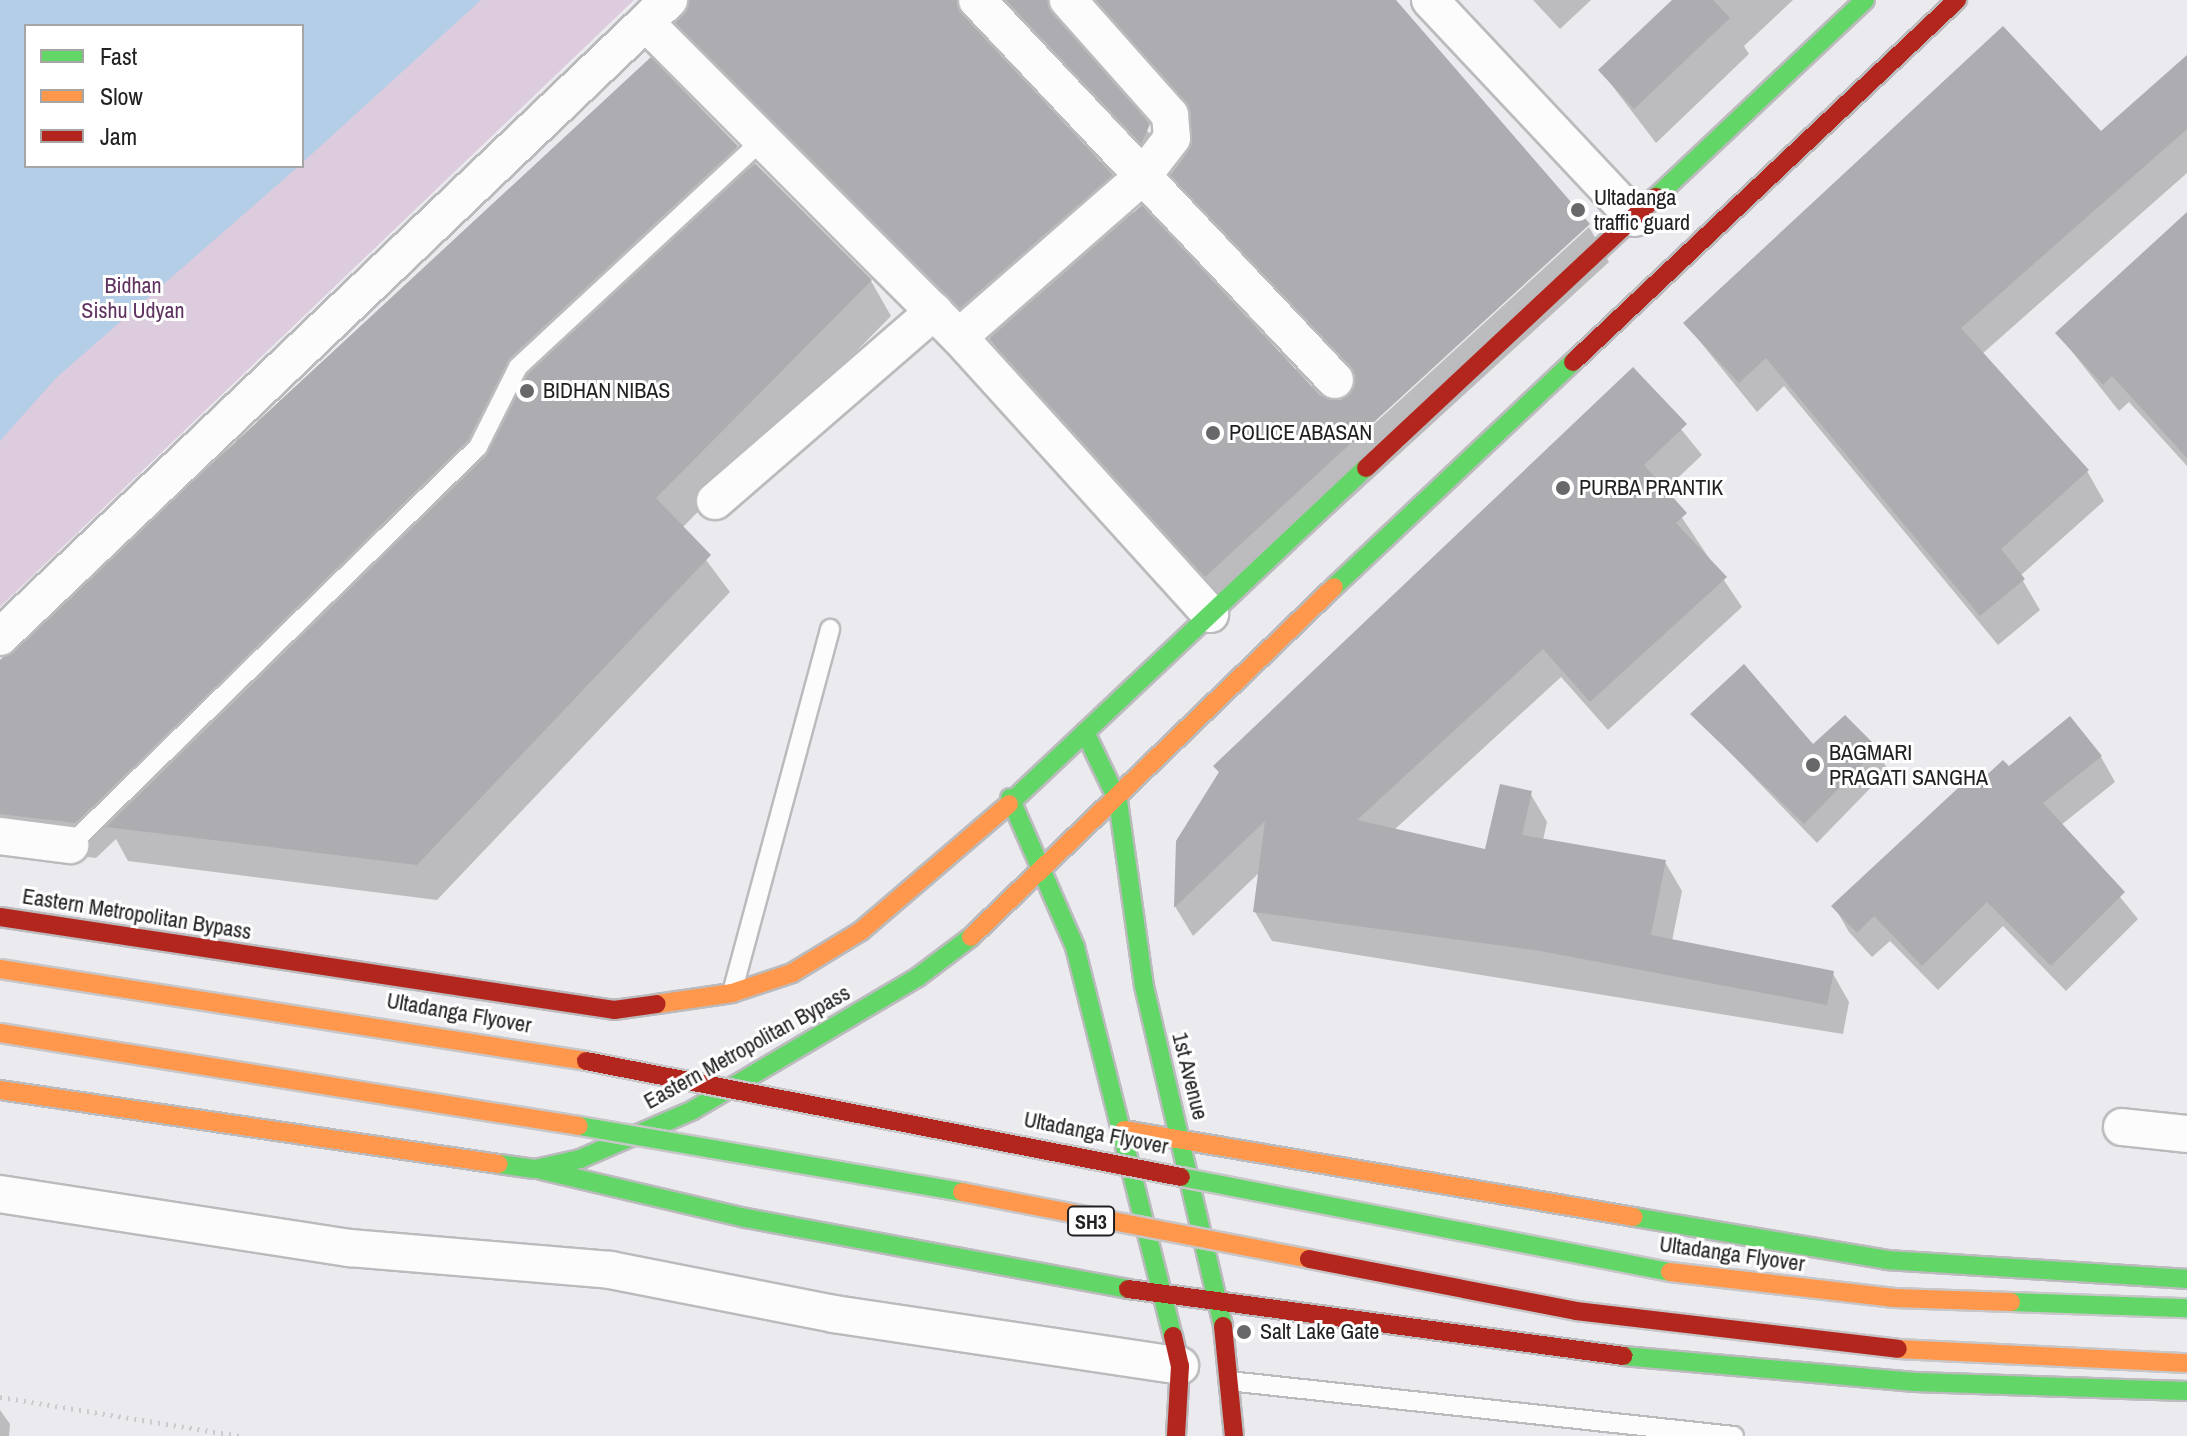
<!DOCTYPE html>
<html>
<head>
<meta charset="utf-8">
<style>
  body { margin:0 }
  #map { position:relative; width:2187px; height:1436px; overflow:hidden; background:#ebebef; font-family:"Archivo Narrow",sans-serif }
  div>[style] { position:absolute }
  .green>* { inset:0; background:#dcccde }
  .water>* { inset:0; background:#b4cee7 }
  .shadow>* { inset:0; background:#0003 }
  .building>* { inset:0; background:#adacb0 }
  .path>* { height:5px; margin-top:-2.5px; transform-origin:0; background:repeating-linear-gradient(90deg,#cbcbcd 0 2px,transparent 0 8px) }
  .roads { filter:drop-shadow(2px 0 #bbbbbe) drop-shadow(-2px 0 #bbbbbe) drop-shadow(0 2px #bbbbbe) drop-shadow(0 -2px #bbbbbe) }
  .lane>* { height:18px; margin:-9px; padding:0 9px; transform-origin:9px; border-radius:9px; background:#fcfcfd }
  .street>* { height:36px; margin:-18px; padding:0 18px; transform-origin:18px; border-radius:18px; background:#fcfcfd }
  .fast>* { height:18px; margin:-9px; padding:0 9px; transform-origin:9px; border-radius:9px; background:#63d668 }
  .slow>* { height:18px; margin:-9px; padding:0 9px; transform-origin:9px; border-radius:9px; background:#ff974d }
  .jam>* { height:18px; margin:-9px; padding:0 9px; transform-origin:9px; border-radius:9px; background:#b3261e }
  .bridges { filter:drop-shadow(2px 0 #c7c7c9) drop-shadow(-2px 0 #c7c7c9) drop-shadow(0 2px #c7c7c9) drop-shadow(0 -2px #c7c7c9) }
  .fast-bridge>* { height:18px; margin:-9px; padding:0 9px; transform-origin:9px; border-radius:9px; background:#63d668 }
  .slow-bridge>* { height:18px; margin:-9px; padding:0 9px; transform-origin:9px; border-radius:9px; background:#ff974d }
  .jam-bridge>* { height:18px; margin:-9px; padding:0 9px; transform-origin:9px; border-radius:9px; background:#b3261e }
  .dots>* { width:22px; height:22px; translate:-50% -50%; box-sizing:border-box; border:4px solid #fff; border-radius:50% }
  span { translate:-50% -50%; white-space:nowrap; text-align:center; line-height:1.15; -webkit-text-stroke:6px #fff; paint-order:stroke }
  .shield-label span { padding:2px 6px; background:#fff; border:2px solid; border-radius:6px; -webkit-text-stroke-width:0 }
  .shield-label { font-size:20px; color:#212124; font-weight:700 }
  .poi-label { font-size:22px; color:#212124 }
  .left { translate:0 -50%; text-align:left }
  .park-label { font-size:22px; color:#5f3260 }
  .street-label { font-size:22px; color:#212124 }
  .legend { position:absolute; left:24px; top:24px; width:280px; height:144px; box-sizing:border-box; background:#fff; border:2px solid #a6a6a7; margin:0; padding:10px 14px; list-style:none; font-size:24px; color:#212124 }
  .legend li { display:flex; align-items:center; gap:16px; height:40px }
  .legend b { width:40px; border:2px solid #a6a6a7 }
</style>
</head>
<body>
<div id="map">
  <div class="green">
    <div style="clip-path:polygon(evenodd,0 0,634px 0,0 607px,0 0,26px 26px,302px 26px,302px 166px,26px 166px,26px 26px)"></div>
  </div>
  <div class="water">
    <div style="clip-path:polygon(0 0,481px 0,302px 163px,302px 26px,26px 26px,26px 166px,299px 166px,56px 378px,0 441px)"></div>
  </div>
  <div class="shadow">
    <div style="clip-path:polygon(evenodd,690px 0,1393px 0,1374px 424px,1589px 227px,1609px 262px,1227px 612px,1013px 376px,990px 337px,982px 344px,699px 60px,678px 23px,690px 0,1098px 17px,1191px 119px,1195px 138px,1173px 175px,1194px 212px,1358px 386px,1341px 402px,1319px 396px,1134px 215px,1111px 176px,977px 33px,984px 21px,1163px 179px,1170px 170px,1149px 133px,1070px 36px,1098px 17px)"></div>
    <div style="clip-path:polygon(1533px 0,1591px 0,1560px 29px)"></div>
    <div style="clip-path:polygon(1675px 0,1793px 0,1744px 46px,1749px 54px,1656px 143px,1601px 71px)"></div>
    <div style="clip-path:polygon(2187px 85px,2187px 173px,1982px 354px,2087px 471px,2104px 501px,2020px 576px,2040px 610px,1998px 645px,1784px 386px,1757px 412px,1685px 323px,2101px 134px)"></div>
    <div style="clip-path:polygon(737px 147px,750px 170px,755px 165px,871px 281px,891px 316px,682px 528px,730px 592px,437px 900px,128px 861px,116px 839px,96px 858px,0 846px,0 663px)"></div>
    <div style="clip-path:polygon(2187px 215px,2187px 466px,2129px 402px,2119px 411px,2058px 334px)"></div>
    <div style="clip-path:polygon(1633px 370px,1702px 455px,1664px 491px,1742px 607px,1608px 730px,1561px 677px,1394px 830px,1486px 851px,1530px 793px,1547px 822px,1543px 840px,1665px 862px,1682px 891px,1672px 941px,1832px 972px,1849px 1002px,1843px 1034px,1272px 941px,1255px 912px,1261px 871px,1193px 936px,1176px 908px,1178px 841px)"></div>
    <div style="clip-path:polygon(1693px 714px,1813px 747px,1876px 749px,1888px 770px,1817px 843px)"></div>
    <div style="clip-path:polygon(2101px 757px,2115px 782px,2061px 825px,2138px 919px,2066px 991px,2003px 926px,1938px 990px,1890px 941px,1872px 957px,1849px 932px,1834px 906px,1977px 786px,2009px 769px)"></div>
    <div style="clip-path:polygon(0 1410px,10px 1424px,9px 1436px,0 1436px)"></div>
  </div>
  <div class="building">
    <div style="clip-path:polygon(689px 0,957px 0,962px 14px,1113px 175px,960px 308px,675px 23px)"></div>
    <div style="clip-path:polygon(1006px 0,1048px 0,1150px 124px,1141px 144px)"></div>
    <div style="clip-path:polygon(1096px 0,1396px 0,1590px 224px,1205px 577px,989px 339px,1142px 205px,1320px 395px,1341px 400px,1356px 376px,1170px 175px,1189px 150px,1191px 112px)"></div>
    <div style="clip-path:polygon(1672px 0,1713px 0,1730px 18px,1634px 109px,1598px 70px)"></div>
    <div style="clip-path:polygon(2003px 26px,2101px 131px,2187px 55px,2187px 129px,1961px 328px,2089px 470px,2001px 549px,2025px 579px,1980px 616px,1766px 358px,1739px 383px,1683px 323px)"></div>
    <div style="clip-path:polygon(651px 57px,738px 146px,510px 358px,468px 440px,76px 823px,0 814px,0 660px)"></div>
    <div style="clip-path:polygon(755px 163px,872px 280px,656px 498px,711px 555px,417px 865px,106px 827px,486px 456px,528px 374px)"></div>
    <div style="clip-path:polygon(2187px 212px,2187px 458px,2112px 376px,2103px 385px,2055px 333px)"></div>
    <div style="clip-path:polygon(1633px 367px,1687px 424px,1644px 465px,1687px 513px,1676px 523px,1727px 577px,1590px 702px,1543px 649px,1357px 820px,1485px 849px,1500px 784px,1532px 791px,1522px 835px,1666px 860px,1651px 935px,1834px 971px,1827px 1005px,1540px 951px,1253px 912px,1265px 821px,1174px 908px,1176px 841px,1219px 772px,1213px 766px)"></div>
    <div style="clip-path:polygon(1744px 664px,1813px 744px,1845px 715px,1878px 748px,1804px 824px,1690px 714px)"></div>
    <div style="clip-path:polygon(2070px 716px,2102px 756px,2043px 803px,2125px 892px,2051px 966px,1987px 902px,1922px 966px,1874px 916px,1857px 933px,1831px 906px,1971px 776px,1978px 783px,2003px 760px,2009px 766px)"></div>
  </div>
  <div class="path">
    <div style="left:0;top:1397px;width:243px;rotate:9.2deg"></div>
  </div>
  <div class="roads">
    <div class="lane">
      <div style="left:70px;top:845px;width:570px;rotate:-44.29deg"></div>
      <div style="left:478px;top:447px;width:89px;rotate:-63.4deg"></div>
      <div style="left:518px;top:367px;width:333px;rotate:-42.9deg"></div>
      <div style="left:733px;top:989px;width:373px;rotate:-74.9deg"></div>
      <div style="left:1229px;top:1381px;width:508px;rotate:6.22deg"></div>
    </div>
    <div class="street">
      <div style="left:977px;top:0;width:522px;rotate:46.71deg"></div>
      <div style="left:1430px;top:0;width:299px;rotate:46.8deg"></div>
      <div style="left:646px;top:23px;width:443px;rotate:45.1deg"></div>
      <div style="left:959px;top:337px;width:374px;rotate:47.8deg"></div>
      <div style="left:959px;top:337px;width:243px;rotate:-41.2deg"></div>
      <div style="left:1142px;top:177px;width:49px;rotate:-52.4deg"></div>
      <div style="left:1172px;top:138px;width:23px;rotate:-95deg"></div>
      <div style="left:1170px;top:115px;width:154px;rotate:-131.6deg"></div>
      <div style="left:715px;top:501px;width:290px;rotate:-40.9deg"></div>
      <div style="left:0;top:637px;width:924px;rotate:-43.6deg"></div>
      <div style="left:0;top:836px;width:71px;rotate:7.3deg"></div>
      <div style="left:2122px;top:1127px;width:65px;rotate:6.1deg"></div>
      <div style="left:0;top:1194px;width:354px;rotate:8.8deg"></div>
      <div style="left:350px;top:1248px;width:261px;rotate:4.8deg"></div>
      <div style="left:610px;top:1270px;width:228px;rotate:11.1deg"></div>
      <div style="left:834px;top:1314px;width:350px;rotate:8.5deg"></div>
    </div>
    <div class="fast">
      <div style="left:1656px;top:197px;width:287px;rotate:-43.3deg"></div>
      <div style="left:1334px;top:587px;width:328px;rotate:-43.3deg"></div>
      <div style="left:1085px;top:732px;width:76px;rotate:64.4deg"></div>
      <div style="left:1118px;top:801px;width:187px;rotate:82deg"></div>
      <div style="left:1144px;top:986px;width:349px;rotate:76.9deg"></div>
      <div style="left:1010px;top:798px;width:163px;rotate:66.4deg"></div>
      <div style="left:1075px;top:947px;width:401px;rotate:75.9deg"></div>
      <div style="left:1009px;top:804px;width:490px;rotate:-43.3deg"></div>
      <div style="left:499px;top:1164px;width:36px;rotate:8deg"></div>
      <div style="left:535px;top:1169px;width:46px;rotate:-12.5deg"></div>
      <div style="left:580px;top:1159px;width:123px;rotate:-23.4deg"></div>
      <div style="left:693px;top:1110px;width:261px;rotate:-30.6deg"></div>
      <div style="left:918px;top:977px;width:66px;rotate:-37deg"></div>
      <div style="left:541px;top:1170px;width:211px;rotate:13.2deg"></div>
      <div style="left:746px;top:1218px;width:389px;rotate:10.5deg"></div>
      <div style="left:1634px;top:1217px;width:257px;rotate:9.6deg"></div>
      <div style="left:1887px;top:1260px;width:301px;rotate:3.6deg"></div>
      <div style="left:1623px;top:1356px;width:293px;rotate:5.1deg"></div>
      <div style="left:1915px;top:1382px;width:272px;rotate:1.9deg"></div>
    </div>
    <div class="slow">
      <div style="left:971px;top:937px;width:504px;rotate:-43.96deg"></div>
      <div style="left:657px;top:1004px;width:76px;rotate:-8.3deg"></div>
      <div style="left:732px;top:993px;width:63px;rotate:-18.4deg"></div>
      <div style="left:792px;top:973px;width:81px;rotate:-31.3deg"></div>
      <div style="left:861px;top:931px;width:195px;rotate:-40.6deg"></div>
      <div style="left:0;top:1090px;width:504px;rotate:8.44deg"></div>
      <div style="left:1124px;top:1130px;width:517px;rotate:9.68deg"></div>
    </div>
    <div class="jam">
      <div style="left:1573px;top:362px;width:528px;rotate:-43.31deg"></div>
      <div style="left:1366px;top:468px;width:397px;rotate:-43.1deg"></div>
      <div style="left:0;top:917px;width:621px;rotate:8.61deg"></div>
      <div style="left:614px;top:1010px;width:43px;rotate:-7.9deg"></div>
      <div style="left:1128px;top:1289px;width:500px;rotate:7.7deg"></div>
      <div style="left:1223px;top:1326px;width:111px;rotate:84.3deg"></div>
      <div style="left:1173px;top:1336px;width:31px;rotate:77deg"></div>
      <div style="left:1180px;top:1366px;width:70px;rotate:93.3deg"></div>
    </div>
  </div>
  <div class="bridges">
    <div class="fast-bridge">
      <div style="left:579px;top:1126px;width:389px;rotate:9.8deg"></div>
      <div style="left:1181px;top:1177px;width:498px;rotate:11deg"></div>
      <div style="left:2011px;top:1302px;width:176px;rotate:2deg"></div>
    </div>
    <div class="slow-bridge">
      <div style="left:0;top:969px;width:593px;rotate:8.92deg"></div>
      <div style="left:0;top:1033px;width:586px;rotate:9.13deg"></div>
      <div style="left:962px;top:1192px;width:353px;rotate:10.9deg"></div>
      <div style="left:1670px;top:1272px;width:226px;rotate:6.6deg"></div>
      <div style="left:1895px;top:1298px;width:116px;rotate:2deg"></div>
      <div style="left:1898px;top:1349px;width:289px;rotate:2.8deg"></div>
    </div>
    <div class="jam-bridge">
      <div style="left:586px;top:1061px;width:606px;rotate:11.03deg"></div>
      <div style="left:1309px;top:1259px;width:272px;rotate:11deg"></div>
      <div style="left:1576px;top:1311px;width:324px;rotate:6.7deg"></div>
    </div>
  </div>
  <div class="dots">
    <div style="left:1578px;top:210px;background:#68686b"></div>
    <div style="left:527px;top:391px;background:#68686b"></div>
    <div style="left:1213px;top:433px;background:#68686b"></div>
    <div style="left:1563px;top:488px;background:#68686b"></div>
    <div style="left:1813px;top:765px;background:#68686b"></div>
    <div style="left:1244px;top:1332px;background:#68686b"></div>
  </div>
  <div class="shield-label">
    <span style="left:1091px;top:1221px">SH3</span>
  </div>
  <div class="poi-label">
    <span class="left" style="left:1594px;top:210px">Ultadanga<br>traffic guard</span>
    <span class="left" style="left:543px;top:391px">BIDHAN NIBAS</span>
    <span class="left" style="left:1229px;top:433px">POLICE ABASAN</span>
    <span class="left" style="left:1579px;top:488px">PURBA PRANTIK</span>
    <span class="left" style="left:1829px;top:765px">BAGMARI<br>PRAGATI SANGHA</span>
    <span class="left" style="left:1260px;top:1332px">Salt Lake Gate</span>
  </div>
  <div class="park-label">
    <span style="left:133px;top:298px">Bidhan<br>Sishu Udyan</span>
  </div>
  <div class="street-label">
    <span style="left:137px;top:914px;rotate:9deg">Eastern Metropolitan Bypass</span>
    <span style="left:459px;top:1013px;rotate:10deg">Ultadanga Flyover</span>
    <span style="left:747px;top:1047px;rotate:-29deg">Eastern Metropolitan Bypass</span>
    <span style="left:1190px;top:1076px;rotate:76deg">1st Avenue</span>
    <span style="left:1096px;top:1133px;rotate:11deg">Ultadanga Flyover</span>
    <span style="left:1732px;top:1254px;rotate:8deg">Ultadanga Flyover</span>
  </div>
  <ul class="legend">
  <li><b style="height:10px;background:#63d668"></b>Fast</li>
  <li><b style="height:10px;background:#ff974d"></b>Slow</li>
  <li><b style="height:10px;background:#b3261e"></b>Jam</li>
  </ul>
</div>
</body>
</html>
